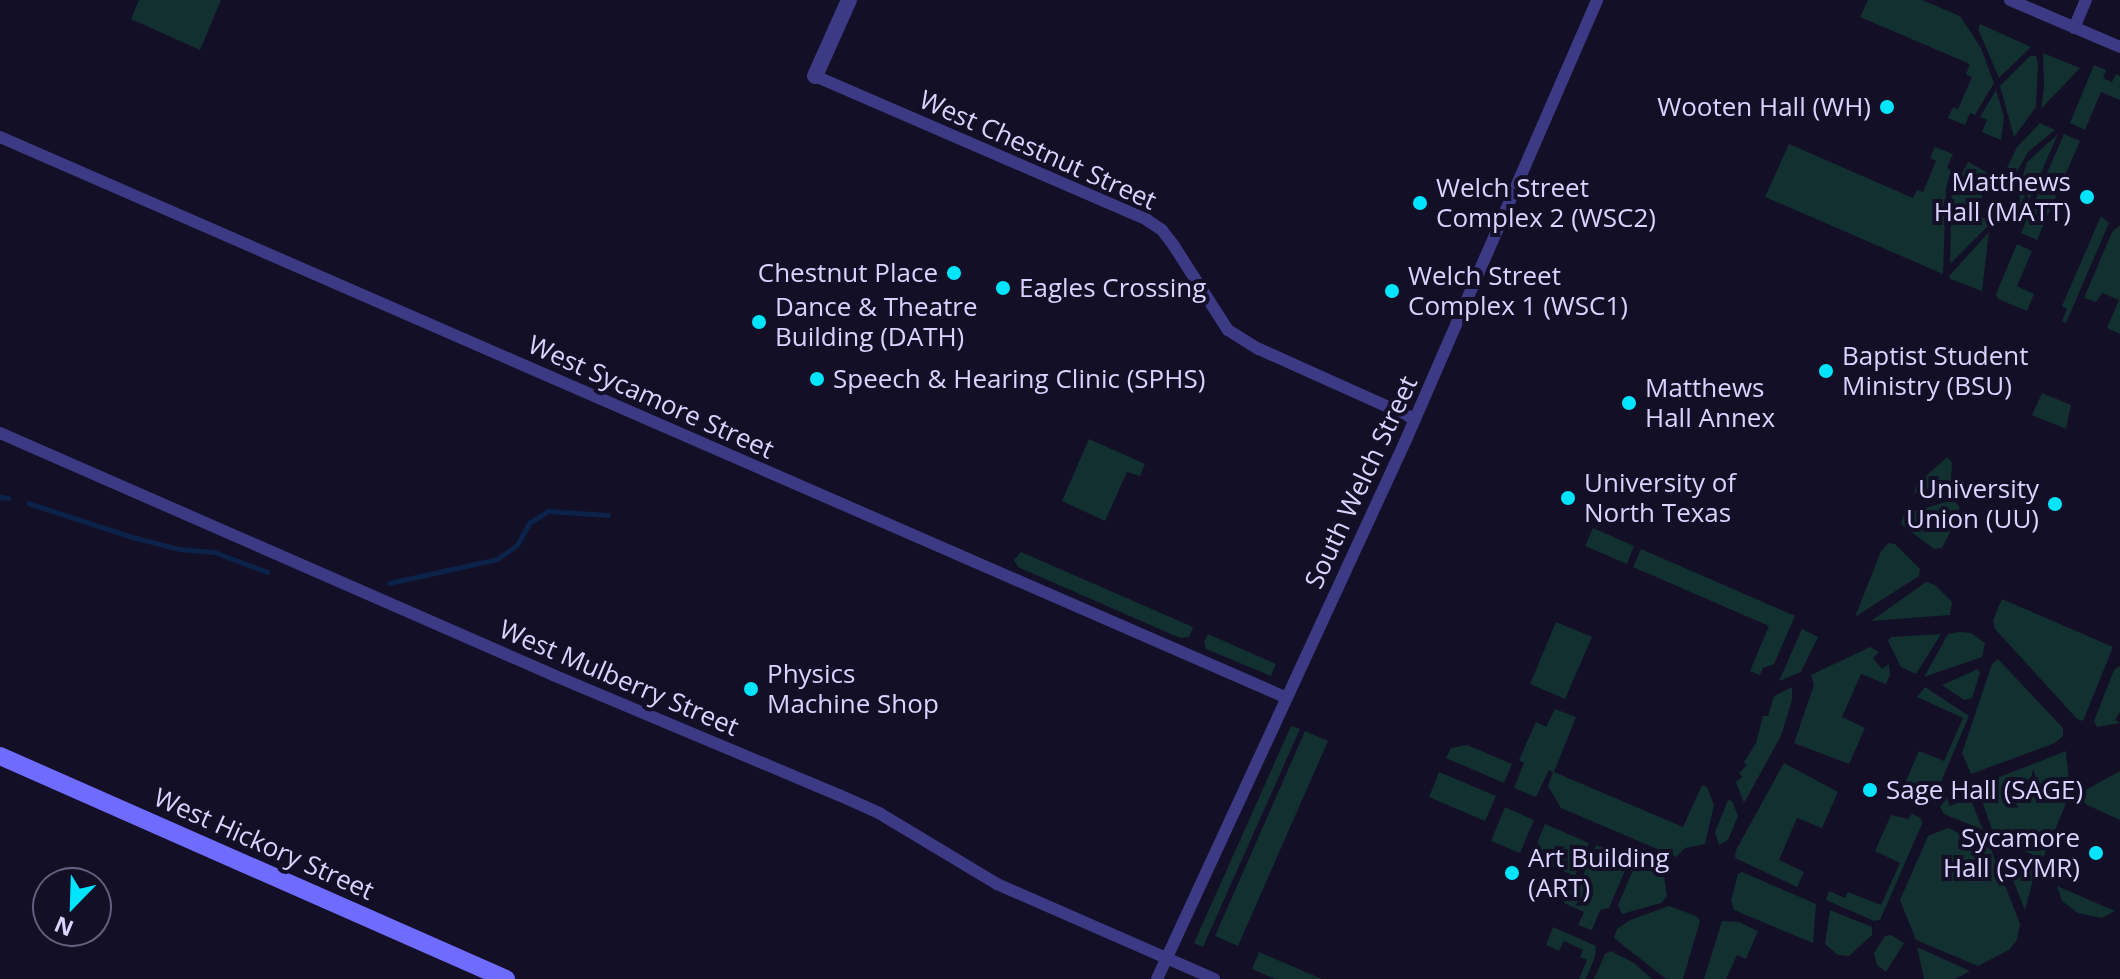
<!DOCTYPE html>
<html>
<head>
<meta charset="utf-8">
<style>
  body { margin:0 }
  #map { position:relative; width:2120px; height:979px; overflow:hidden; background:#130f26; font-family:"Open Sans",sans-serif }
  div>[style] { position:absolute }
  .green>* { inset:0; background:#12302f }
  .stream>* { height:5px; margin:-2.5px; padding:0 2.5px; transform-origin:2.5px; border-radius:2.5px; background:#0c2248 }
  .minor>* { height:12px; margin:-6px; padding:0 6px; transform-origin:6px; border-radius:6px; background:#3d3a85 }
  .tertiary>* { height:16px; margin:-8px; padding:0 8px; transform-origin:8px; border-radius:8px; background:#3d3a85 }
  .secondary>* { height:18px; margin:-9px; padding:0 9px; transform-origin:9px; border-radius:9px; background:#6f6bff }
  .dots>* { width:22px; height:22px; translate:-50% -50%; box-sizing:border-box; border:4px solid #130f26; border-radius:50% }
  span { translate:-50% -50%; white-space:nowrap; text-align:center; line-height:1.15; -webkit-text-stroke:8px #130f26; paint-order:stroke }
  .poi-label { font-size:26px; color:#d9d4ff }
  .right { translate:-100% -50%; text-align:right }
  .left { translate:0 -50%; text-align:left }
  .street-label { font-size:26px; color:#d9d4ff }
  .north { position:absolute; left:32px; top:867px; width:80px; height:80px; box-sizing:border-box; background:#130f26; border:2px solid #625e7d; border-radius:50%; rotate:203deg; font-size:22px; font-weight:700; line-height:32px; text-align:center; color:#d9d4ff }
  .north::after { content:''; display:block; margin:auto; width:28px; height:36px; background:#00e5ff; clip-path:polygon(50% 0,100% 100%,50% 72%,0 100%) }
</style>
</head>
<body>
<div id="map">
  <div class="green">
    <div style="clip-path:polygon(139px 0,221px 0,200px 50px,131px 19px)"></div>
    <div style="clip-path:polygon(1868px 0,1922px 0,1960px 16px,1981px 48px,1994px 83px,1975px 115px,1970px 113px,1965px 125px,1948px 118px,1953px 107px,1958px 109px,1972px 77px,1966px 74px,1970px 64px,1860px 17px)"></div>
    <div style="clip-path:polygon(1980px 24px,2031px 47px,1999px 78px,1978px 29px)"></div>
    <div style="clip-path:polygon(2043px 53px,2080px 68px,2041px 109px,2044px 87px)"></div>
    <div style="clip-path:polygon(2030px 56px,2036px 56px,2038px 64px,2036px 107px,2014px 137px,2000px 86px)"></div>
    <div style="clip-path:polygon(2094px 65px,2106px 70px,2103px 78px,2112px 82px,2116px 74px,2120px 76px,2120px 100px,2101px 92px,2085px 130px,2070px 123px)"></div>
    <div style="clip-path:polygon(1996px 90px,2004px 117px,2001px 140px,1982px 132px,1987px 120px,1980px 117px)"></div>
    <div style="clip-path:polygon(2040px 123px,2055px 130px,2028px 152px,2015px 175px,2006px 170px,2017px 147px)"></div>
    <div style="clip-path:polygon(2058px 134px,2019px 223px,2020px 185px,2027px 162px)"></div>
    <div style="clip-path:polygon(2064px 134px,2080px 141px,2037px 240px,2021px 233px)"></div>
    <div style="clip-path:polygon(1789px 144px,1913px 198px,1917px 190px,1923px 192px,1936px 161px,1930px 158px,1935px 147px,1953px 154px,1947px 168px,1951px 170px,1946px 189px,1943px 274px,1765px 197px)"></div>
    <div style="clip-path:polygon(1968px 162px,1986px 172px,1991px 181px,1992px 186px,1983px 186px,1980px 217px,1989px 219px,1989px 225px,1950px 264px,1952px 183px,1956px 172px,1962px 174px)"></div>
    <div style="clip-path:polygon(2101px 216px,2109px 223px,2066px 323px,2062px 321px,2067px 309px,2062px 306px)"></div>
    <div style="clip-path:polygon(2120px 225px,2120px 334px,2107px 328px,2119px 300px,2102px 293px,2096px 302px,2084px 298px,2112px 232px)"></div>
    <div style="clip-path:polygon(1989px 232px,1982px 291px,1950px 279px,1949px 276px)"></div>
    <div style="clip-path:polygon(2017px 244px,2032px 251px,2017px 286px,2034px 294px,2027px 311px,1998px 299px,1996px 294px)"></div>
    <div style="clip-path:polygon(2042px 393px,2071px 405px,2066px 429px,2032px 415px)"></div>
    <div style="clip-path:polygon(1089px 439px,1145px 464px,1140px 476px,1127px 472px,1105px 521px,1062px 501px)"></div>
    <div style="clip-path:polygon(1947px 457px,1952px 462px,1951px 482px,1914px 493px,1916px 485px)"></div>
    <div style="clip-path:polygon(1953px 500px,1959px 506px,1959px 514px,1942px 548px,1934px 549px,1901px 524px,1904px 514px)"></div>
    <div style="clip-path:polygon(1593px 528px,1634px 546px,1627px 564px,1585px 546px)"></div>
    <div style="clip-path:polygon(1888px 543px,1895px 544px,1920px 569px,1919px 576px,1855px 617px,1881px 551px)"></div>
    <div style="clip-path:polygon(1641px 549px,1795px 616px,1774px 664px,1763px 668px,1760px 675px,1750px 671px,1769px 626px,1633px 567px)"></div>
    <div style="clip-path:polygon(1021px 552px,1193px 627px,1189px 637px,1180px 638px,1018px 567px,1014px 560px)"></div>
    <div style="clip-path:polygon(1926px 582px,1935px 585px,1952px 602px,1950px 615px,1871px 621px)"></div>
    <div style="clip-path:polygon(2002px 599px,2113px 647px,2083px 721px,2077px 719px,1995px 629px,1993px 620px)"></div>
    <div style="clip-path:polygon(1556px 622px,1592px 637px,1565px 699px,1530px 684px)"></div>
    <div style="clip-path:polygon(1802px 629px,1818px 637px,1801px 672px,1779px 681px)"></div>
    <div style="clip-path:polygon(1959px 632px,1971px 633px,1985px 643px,1982px 657px,1924px 677px,1948px 634px)"></div>
    <div style="clip-path:polygon(1208px 634px,1276px 664px,1271px 676px,1206px 649px,1204px 642px)"></div>
    <div style="clip-path:polygon(1941px 634px,1916px 674px,1901px 667px,1888px 641px,1891px 637px)"></div>
    <div style="clip-path:polygon(1870px 647px,1879px 652px,1873px 658px,1882px 669px,1889px 664px,1890px 675px,1886px 684px,1861px 674px,1842px 717px,1865px 728px,1849px 764px,1794px 743px,1814px 685px,1811px 675px)"></div>
    <div style="clip-path:polygon(1998px 659px,2063px 728px,2063px 736px,2055px 743px,1971px 774px,1962px 753px,1992px 664px)"></div>
    <div style="clip-path:polygon(2120px 666px,2120px 712px,2115px 720px,2120px 723px,2097px 727px,2094px 721px,2114px 670px)"></div>
    <div style="clip-path:polygon(1978px 669px,1980px 673px,1972px 698px,1964px 700px,1942px 685px)"></div>
    <div style="clip-path:polygon(1792px 687px,1792px 700px,1781px 736px,1744px 803px,1736px 782px,1742px 777px,1739px 773px,1747px 765px,1744px 762px,1756px 743px,1763px 716px,1768px 716px,1774px 696px)"></div>
    <div style="clip-path:polygon(1925px 687px,1969px 716px,1932px 803px,1924px 807px,1912px 792px,1903px 788px,1919px 751px,1944px 761px,1963px 718px,1917px 697px)"></div>
    <div style="clip-path:polygon(1555px 709px,1576px 717px,1554px 772px,1683px 827px,1702px 785px,1707px 787px,1714px 805px,1705px 844px,1685px 848px,1676px 857px,1561px 808px,1548px 786px,1553px 772px,1549px 770px,1536px 797px,1514px 788px,1524px 763px,1519px 760px,1536px 722px,1546px 727px)"></div>
    <div style="clip-path:polygon(1291px 726px,1300px 729px,1203px 947px,1194px 943px)"></div>
    <div style="clip-path:polygon(1305px 731px,1328px 741px,1238px 946px,1215px 936px)"></div>
    <div style="clip-path:polygon(1467px 745px,1512px 764px,1504px 783px,1446px 758px,1451px 748px)"></div>
    <div style="clip-path:polygon(2066px 751px,2070px 794px,2044px 856px,2040px 858px,1995px 838px,1977px 786px)"></div>
    <div style="clip-path:polygon(1784px 763px,1838px 792px,1822px 828px,1797px 818px,1779px 860px,1804px 872px,1797px 887px,1735px 858px,1736px 850px)"></div>
    <div style="clip-path:polygon(2120px 771px,2120px 820px,2087px 805px,2080px 798px,2082px 792px)"></div>
    <div style="clip-path:polygon(1439px 772px,1496px 796px,1485px 821px,1429px 797px)"></div>
    <div style="clip-path:polygon(1947px 798px,1950px 806px,1970px 798px,1983px 830px,1944px 814px,1940px 807px)"></div>
    <div style="clip-path:polygon(1728px 800px,1732px 801px,1738px 816px,1728px 840px,1719px 845px,1715px 832px)"></div>
    <div style="clip-path:polygon(1505px 807px,1534px 820px,1520px 853px,1491px 841px)"></div>
    <div style="clip-path:polygon(1912px 814px,1921px 818px,1922px 824px,1880px 920px,1874px 921px,1826px 900px,1829px 891px,1845px 898px,1848px 892px,1881px 905px,1900px 863px,1875px 851px,1891px 815px,1908px 819px)"></div>
    <div style="clip-path:polygon(1545px 824px,1589px 843px,1575px 876px,1531px 858px)"></div>
    <div style="clip-path:polygon(1948px 828px,1990px 847px,2020px 924px,2017px 940px,2009px 950px,1978px 966px,1916px 940px,1900px 900px,1928px 836px)"></div>
    <div style="clip-path:polygon(1596px 845px,1630px 859px,1609px 908px,1600px 910px,1592px 930px,1578px 925px,1584px 912px,1564px 903px,1569px 890px,1576px 892px)"></div>
    <div style="clip-path:polygon(2010px 855px,2036px 868px,2025px 910px,2005px 861px)"></div>
    <div style="clip-path:polygon(1636px 863px,1664px 877px,1667px 896px,1661px 903px,1622px 914px,1618px 905px)"></div>
    <div style="clip-path:polygon(1742px 872px,1816px 904px,1813px 943px,1734px 910px,1731px 901px,1738px 874px)"></div>
    <div style="clip-path:polygon(2057px 886px,2115px 911px,2102px 918px,2078px 913px,2062px 901px)"></div>
    <div style="clip-path:polygon(1669px 906px,1696px 916px,1700px 921px,1683px 979px,1666px 979px,1614px 938px,1617px 929px,1630px 920px)"></div>
    <div style="clip-path:polygon(1830px 910px,1872px 927px,1872px 935px,1849px 956px,1838px 955px,1825px 944px)"></div>
    <div style="clip-path:polygon(1722px 921px,1739px 922px,1758px 931px,1746px 959px,1737px 955px,1726px 979px,1704px 979px)"></div>
    <div style="clip-path:polygon(1553px 927px,1596px 946px,1595px 957px,1586px 979px,1579px 979px,1587px 960px,1580px 957px,1583px 950px,1564px 941px,1559px 951px,1546px 945px)"></div>
    <div style="clip-path:polygon(1891px 935px,1904px 943px,1886px 972px,1877px 965px,1874px 953px,1885px 936px)"></div>
    <div style="clip-path:polygon(1917px 947px,1970px 971px,1955px 979px,1924px 979px)"></div>
    <div style="clip-path:polygon(1611px 951px,1634px 963px,1652px 979px,1594px 979px,1605px 954px)"></div>
    <div style="clip-path:polygon(1259px 952px,1322px 979px,1275px 979px,1252px 969px)"></div>
  </div>
  <div class="stream">
    <div style="left:0;top:497px;width:8px;rotate:7deg"></div>
    <div style="left:28px;top:503px;width:109px;rotate:18.1deg"></div>
    <div style="left:132px;top:537px;width:49px;rotate:14.3deg"></div>
    <div style="left:179px;top:549px;width:35px;rotate:5deg"></div>
    <div style="left:214px;top:552px;width:57px;rotate:20.7deg"></div>
    <div style="left:389px;top:583px;width:111px;rotate:-12.5deg"></div>
    <div style="left:497px;top:559px;width:24px;rotate:-35deg"></div>
    <div style="left:517px;top:545px;width:25px;rotate:-61deg"></div>
    <div style="left:529px;top:523px;width:22px;rotate:-32deg"></div>
    <div style="left:548px;top:511px;width:60px;rotate:3.8deg"></div>
  </div>
  <div class="minor">
    <div style="left:2010px;top:0;width:120px;rotate:23.1deg"></div>
    <div style="left:2074px;top:28px;width:30px;rotate:-67deg"></div>
    <div style="left:815px;top:76px;width:362px;rotate:23.4deg"></div>
    <div style="left:1147px;top:220px;width:18px;rotate:34deg"></div>
    <div style="left:1162px;top:230px;width:20px;rotate:53deg"></div>
    <div style="left:1174px;top:246px;width:100px;rotate:57.3deg"></div>
    <div style="left:1228px;top:330px;width:36px;rotate:32deg"></div>
    <div style="left:1259px;top:349px;width:171px;rotate:24.2deg"></div>
    <div style="left:0;top:137px;width:1402px;rotate:23.55deg"></div>
    <div style="left:0;top:433px;width:604px;rotate:23.63deg"></div>
    <div style="left:553px;top:675px;width:310px;rotate:22.8deg"></div>
    <div style="left:839px;top:795px;width:44px;rotate:24.2deg"></div>
    <div style="left:879px;top:813px;width:138px;rotate:31deg"></div>
    <div style="left:997px;top:884px;width:237px;rotate:23.6deg"></div>
    <div style="left:1157px;top:979px;width:592px;rotate:-65.21deg"></div>
    <div style="left:1405px;top:442px;width:482px;rotate:-66.5deg"></div>
  </div>
  <div class="tertiary">
    <div style="left:815px;top:76px;width:83px;rotate:-65.9deg"></div>
  </div>
  <div class="secondary">
    <div style="left:0;top:756px;width:553px;rotate:23.78deg"></div>
  </div>
  <div class="dots">
    <div style="left:1887px;top:107px;background:#00e5ff"></div>
    <div style="left:2087px;top:197px;background:#00e5ff"></div>
    <div style="left:1420px;top:203px;background:#00e5ff"></div>
    <div style="left:954px;top:273px;background:#00e5ff"></div>
    <div style="left:1003px;top:288px;background:#00e5ff"></div>
    <div style="left:1392px;top:291px;background:#00e5ff"></div>
    <div style="left:759px;top:322px;background:#00e5ff"></div>
    <div style="left:1826px;top:371px;background:#00e5ff"></div>
    <div style="left:817px;top:379px;background:#00e5ff"></div>
    <div style="left:1629px;top:403px;background:#00e5ff"></div>
    <div style="left:1568px;top:498px;background:#00e5ff"></div>
    <div style="left:2055px;top:504px;background:#00e5ff"></div>
    <div style="left:751px;top:689px;background:#00e5ff"></div>
    <div style="left:1870px;top:790px;background:#00e5ff"></div>
    <div style="left:2096px;top:853px;background:#00e5ff"></div>
    <div style="left:1512px;top:873px;background:#00e5ff"></div>
  </div>
  <div class="poi-label">
    <span class="right" style="left:1871px;top:107px">Wooten Hall (WH)</span>
    <span class="right" style="left:2071px;top:197px">Matthews<br>Hall (MATT)</span>
    <span class="left" style="left:1436px;top:203px">Welch Street<br>Complex 2 (WSC2)</span>
    <span class="right" style="left:938px;top:273px">Chestnut Place</span>
    <span class="left" style="left:1408px;top:291px">Welch Street<br>Complex 1 (WSC1)</span>
    <span class="left" style="left:1019px;top:288px">Eagles Crossing</span>
    <span class="left" style="left:775px;top:322px">Dance &amp; Theatre<br>Building (DATH)</span>
    <span class="left" style="left:1842px;top:371px">Baptist Student<br>Ministry (BSU)</span>
    <span class="left" style="left:833px;top:379px">Speech &amp; Hearing Clinic (SPHS)</span>
    <span class="left" style="left:1645px;top:403px">Matthews<br>Hall Annex</span>
    <span class="left" style="left:1584px;top:498px">University of<br>North Texas</span>
    <span class="right" style="left:2039px;top:504px">University<br>Union (UU)</span>
    <span class="left" style="left:767px;top:689px">Physics<br>Machine Shop</span>
    <span class="left" style="left:1886px;top:790px">Sage Hall (SAGE)</span>
    <span class="right" style="left:2080px;top:853px">Sycamore<br>Hall (SYMR)</span>
    <span class="left" style="left:1528px;top:873px">Art Building<br>(ART)</span>
  </div>
  <div class="street-label">
    <span style="left:1038px;top:150px;rotate:24deg">West Chestnut Street</span>
    <span style="left:651px;top:397px;rotate:24deg">West Sycamore Street</span>
    <span style="left:1361px;top:482px;rotate:-65deg">South Welch Street</span>
    <span style="left:619px;top:678px;rotate:23deg">West Mulberry Street</span>
    <span style="left:264px;top:844px;rotate:24deg">West Hickory Street</span>
  </div>
  <div class="north">N</div>
</div>
</body>
</html>
